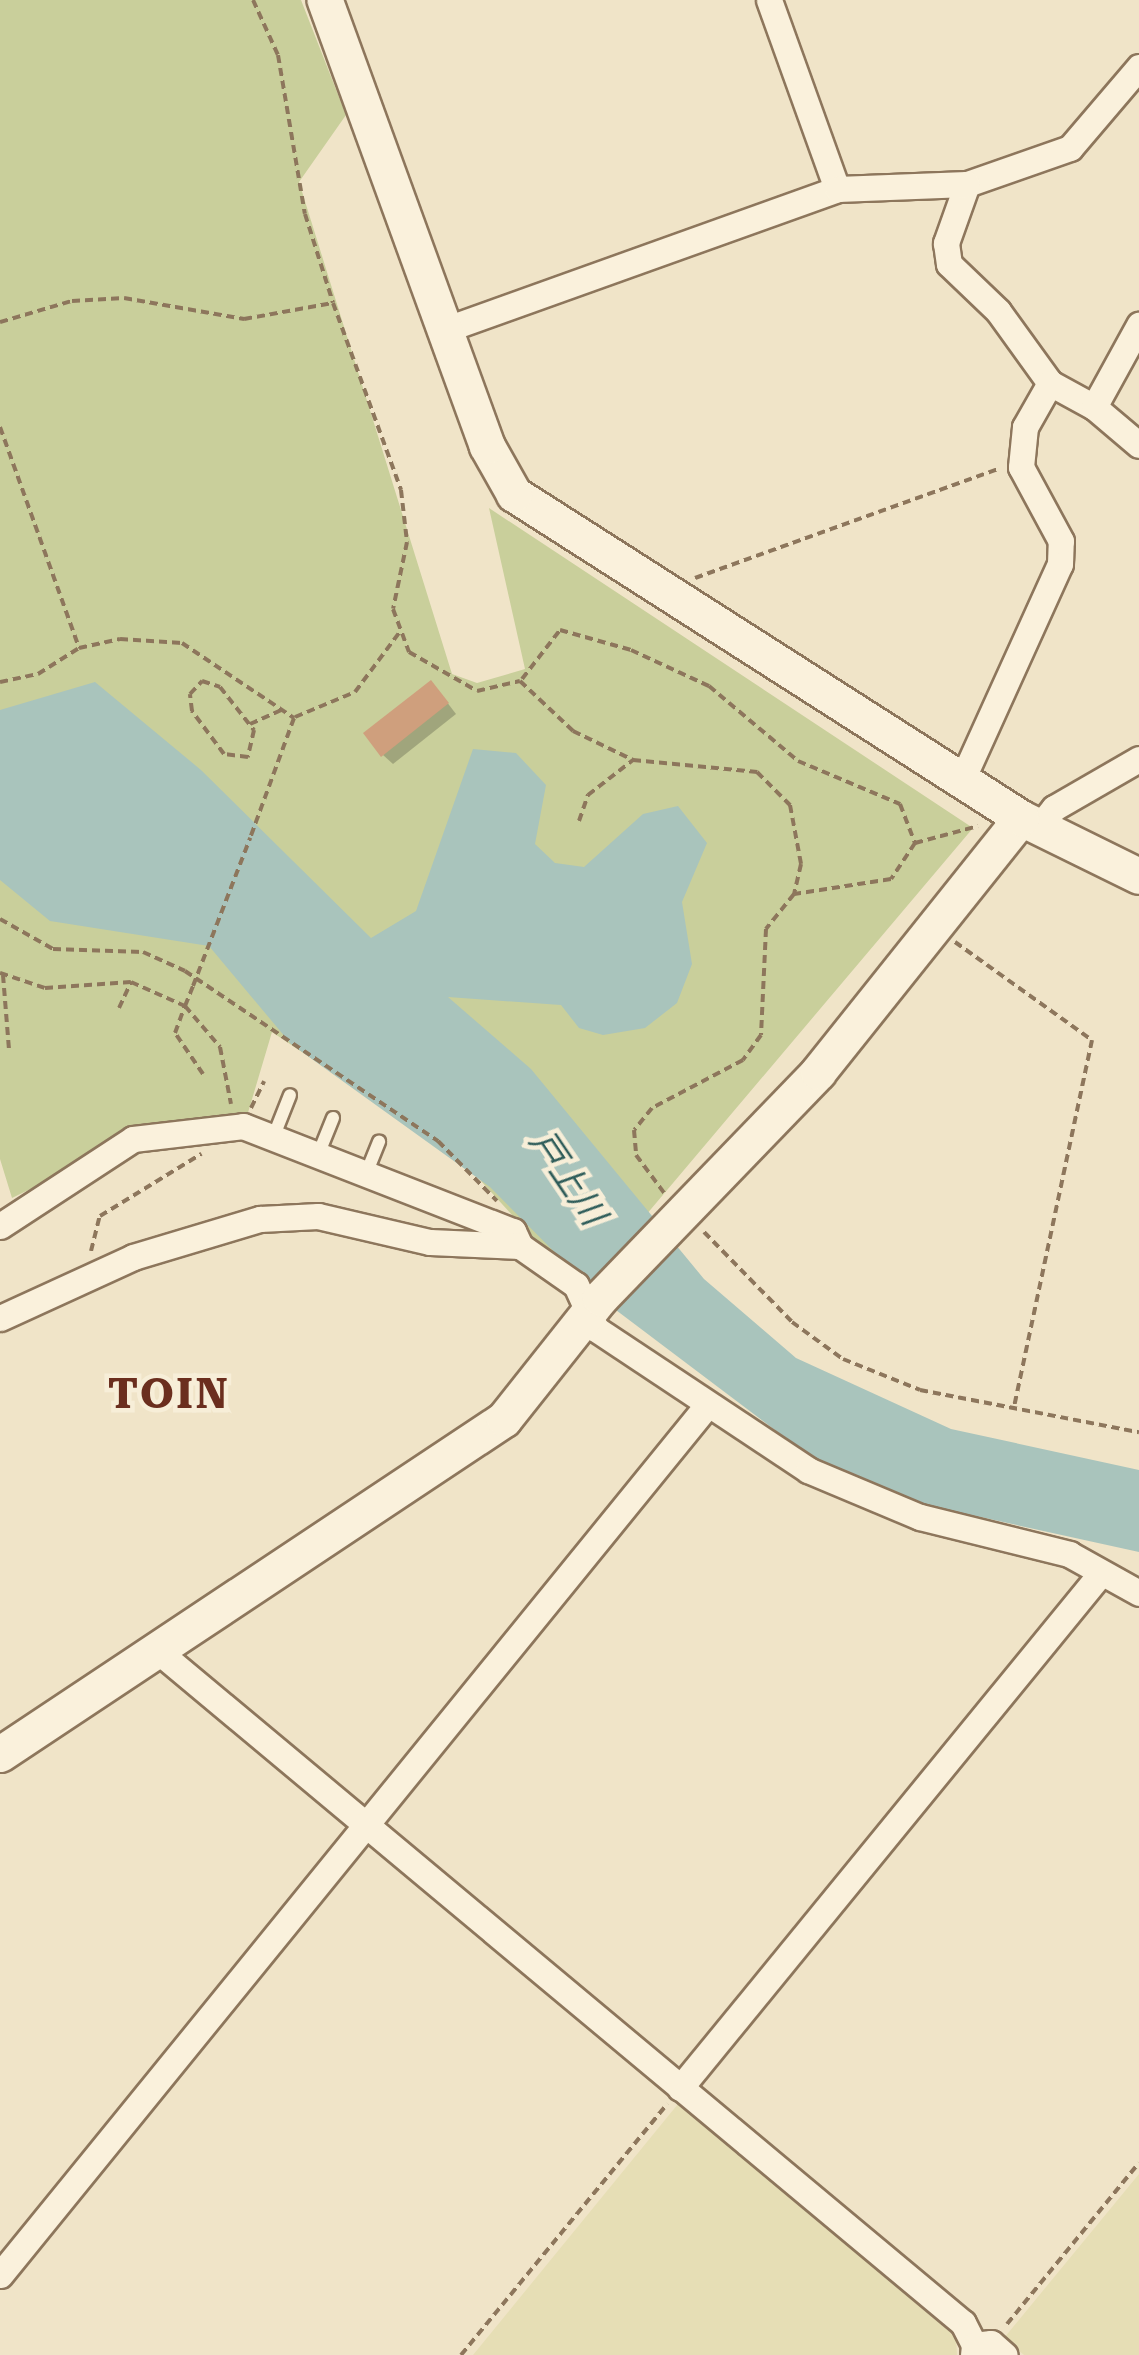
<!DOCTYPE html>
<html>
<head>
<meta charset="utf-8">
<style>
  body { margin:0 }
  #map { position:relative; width:1139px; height:2355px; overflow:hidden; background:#f0e4c8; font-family:"Roboto Serif","Noto Sans JP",serif }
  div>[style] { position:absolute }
  .farmland>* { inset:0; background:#e6deb5 }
  .green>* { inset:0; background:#c9cf9b }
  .water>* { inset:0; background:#a9c4bc }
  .shadow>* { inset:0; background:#0003 }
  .building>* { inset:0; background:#cf9f7d }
  .path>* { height:4px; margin-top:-2px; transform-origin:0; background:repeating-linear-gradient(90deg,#8d765c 0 8px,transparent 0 13px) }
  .roads { filter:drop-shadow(2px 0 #8d765c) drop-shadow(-2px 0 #8d765c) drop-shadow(0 2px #8d765c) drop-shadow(0 -2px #8d765c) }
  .lane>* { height:12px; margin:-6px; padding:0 6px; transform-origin:6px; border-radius:6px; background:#faf1dc }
  .street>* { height:25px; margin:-12.5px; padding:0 12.5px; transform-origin:12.5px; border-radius:12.5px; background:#faf1dc }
  .secondary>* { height:35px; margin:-17.5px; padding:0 17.5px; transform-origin:17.5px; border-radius:17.5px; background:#faf1dc }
  .path-bridge>* { height:4px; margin-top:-2px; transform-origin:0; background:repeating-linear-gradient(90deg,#8d765c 0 8px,transparent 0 13px) }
  span { translate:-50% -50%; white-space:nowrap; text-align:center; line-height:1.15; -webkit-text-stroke:9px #f7eed8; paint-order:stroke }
  .water-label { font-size:35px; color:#2f5d5a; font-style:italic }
  .district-label { font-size:42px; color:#6b2e1e; font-weight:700; letter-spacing:2.5px }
</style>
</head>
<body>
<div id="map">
  <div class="farmland">
    <div style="clip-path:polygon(678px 2104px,956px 2337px,957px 2355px,473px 2355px)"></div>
    <div style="clip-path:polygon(1139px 2174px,1139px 2355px,1024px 2355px,1004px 2338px)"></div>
  </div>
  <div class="green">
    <div style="clip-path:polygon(0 0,301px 0,346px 115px,299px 182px,452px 674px,477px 683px,525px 669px,489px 508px,973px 828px,635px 1228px,576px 1285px,460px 1158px,272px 1032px,247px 1116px,133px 1139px,12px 1198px,0 1159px)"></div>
  </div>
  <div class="water">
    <div style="clip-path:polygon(95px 682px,201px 770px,371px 938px,416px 911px,473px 749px,516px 753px,546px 785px,535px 844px,555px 863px,584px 867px,643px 814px,678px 806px,707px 843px,682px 902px,692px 964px,677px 1003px,645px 1028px,603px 1035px,579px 1028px,561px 1005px,448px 997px,531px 1069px,704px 1279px,796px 1358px,951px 1429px,1139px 1470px,1139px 1552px,853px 1489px,600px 1298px,490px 1187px,291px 1044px,209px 946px,50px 921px,0 880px,0 710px)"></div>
  </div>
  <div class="shadow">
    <div style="clip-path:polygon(440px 693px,456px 714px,393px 764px,383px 755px)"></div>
  </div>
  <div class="building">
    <div style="clip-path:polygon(431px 680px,449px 703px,381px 757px,363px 733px)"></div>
  </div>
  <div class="path">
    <div style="left:253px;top:0;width:60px;rotate:65.6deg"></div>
    <div style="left:278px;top:55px;width:161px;rotate:80.4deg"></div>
    <div style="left:305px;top:214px;width:93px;rotate:72.5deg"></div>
    <div style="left:0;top:322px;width:75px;rotate:-16.3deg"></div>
    <div style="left:72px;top:301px;width:52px;rotate:-3.3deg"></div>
    <div style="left:124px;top:298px;width:122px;rotate:9.9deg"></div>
    <div style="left:244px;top:319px;width:90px;rotate:-10.2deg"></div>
    <div style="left:333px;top:303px;width:199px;rotate:70deg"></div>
    <div style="left:401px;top:490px;width:52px;rotate:83.4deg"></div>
    <div style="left:407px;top:542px;width:68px;rotate:101.8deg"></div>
    <div style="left:393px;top:609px;width:46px;rotate:69.6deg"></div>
    <div style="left:409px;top:652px;width:78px;rotate:29.8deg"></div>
    <div style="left:477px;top:691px;width:44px;rotate:-13.1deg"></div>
    <div style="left:520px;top:681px;width:73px;rotate:43.3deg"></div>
    <div style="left:573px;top:731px;width:67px;rotate:25.8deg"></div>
    <div style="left:633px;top:760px;width:125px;rotate:5.5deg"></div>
    <div style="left:757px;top:772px;width:47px;rotate:45deg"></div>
    <div style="left:790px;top:805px;width:60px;rotate:79.4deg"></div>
    <div style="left:801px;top:864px;width:31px;rotate:103deg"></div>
    <div style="left:794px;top:894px;width:45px;rotate:128.7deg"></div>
    <div style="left:766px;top:929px;width:106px;rotate:92.7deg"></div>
    <div style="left:761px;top:1035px;width:31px;rotate:126deg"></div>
    <div style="left:743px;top:1060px;width:103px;rotate:152.2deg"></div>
    <div style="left:652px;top:1108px;width:28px;rotate:129deg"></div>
    <div style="left:634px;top:1130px;width:25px;rotate:85deg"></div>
    <div style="left:636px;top:1155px;width:49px;rotate:53.4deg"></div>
    <div style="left:0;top:427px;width:235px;rotate:70.3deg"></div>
    <div style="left:79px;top:648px;width:42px;rotate:-12.4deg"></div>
    <div style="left:120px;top:639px;width:62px;rotate:3.7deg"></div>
    <div style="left:182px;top:643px;width:135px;rotate:33.8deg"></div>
    <div style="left:294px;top:718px;width:128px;rotate:110.1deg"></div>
    <div style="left:695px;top:578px;width:321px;rotate:-19.8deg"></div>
    <div style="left:522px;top:679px;width:62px;rotate:-52.2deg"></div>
    <div style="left:560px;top:630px;width:74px;rotate:15.7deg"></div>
    <div style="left:631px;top:650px;width:86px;rotate:24.8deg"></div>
    <div style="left:709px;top:686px;width:116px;rotate:40.1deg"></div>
    <div style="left:798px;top:761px;width:111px;rotate:22.9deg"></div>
    <div style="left:900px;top:804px;width:42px;rotate:69deg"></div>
    <div style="left:915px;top:843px;width:43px;rotate:123.7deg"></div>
    <div style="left:891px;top:879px;width:98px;rotate:171.2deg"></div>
    <div style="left:202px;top:681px;width:19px;rotate:18deg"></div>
    <div style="left:220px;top:687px;width:55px;rotate:51.7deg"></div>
    <div style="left:254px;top:730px;width:28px;rotate:103deg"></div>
    <div style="left:248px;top:757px;width:24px;rotate:-173deg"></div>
    <div style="left:224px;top:754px;width:54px;rotate:-126.7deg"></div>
    <div style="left:192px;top:711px;width:17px;rotate:-97deg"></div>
    <div style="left:190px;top:694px;width:18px;rotate:-47deg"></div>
    <div style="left:0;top:682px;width:39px;rotate:-12deg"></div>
    <div style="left:38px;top:674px;width:49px;rotate:-32.4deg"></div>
    <div style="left:295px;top:717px;width:65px;rotate:-22.6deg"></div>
    <div style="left:355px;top:692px;width:74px;rotate:-53.3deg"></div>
    <div style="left:250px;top:724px;width:35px;rotate:-24deg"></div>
    <div style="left:579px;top:821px;width:28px;rotate:-71deg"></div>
    <div style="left:588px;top:795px;width:57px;rotate:-37.9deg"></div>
    <div style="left:915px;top:843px;width:65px;rotate:-15.1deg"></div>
    <div style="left:0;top:919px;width:61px;rotate:29.5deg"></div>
    <div style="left:53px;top:949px;width:90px;rotate:1.9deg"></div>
    <div style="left:143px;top:952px;width:46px;rotate:24.3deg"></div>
    <div style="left:185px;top:971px;width:305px;rotate:33.9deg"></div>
    <div style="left:438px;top:1141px;width:84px;rotate:45.5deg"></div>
    <div style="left:955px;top:942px;width:168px;rotate:35.6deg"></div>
    <div style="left:1092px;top:1040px;width:376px;rotate:102deg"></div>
    <div style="left:0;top:973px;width:47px;rotate:18.4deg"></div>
    <div style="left:45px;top:988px;width:86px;rotate:-4deg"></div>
    <div style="left:131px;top:982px;width:59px;rotate:24deg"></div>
    <div style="left:185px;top:1006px;width:22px;rotate:-68deg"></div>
    <div style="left:3px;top:975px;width:75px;rotate:85.4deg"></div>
    <div style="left:119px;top:1008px;width:29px;rotate:-65deg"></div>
    <div style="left:203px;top:1074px;width:50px;rotate:-124.3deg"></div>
    <div style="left:175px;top:1033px;width:29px;rotate:-70deg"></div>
    <div style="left:185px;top:1006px;width:54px;rotate:49.5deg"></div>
    <div style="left:220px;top:1047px;width:58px;rotate:79.1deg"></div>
    <div style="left:251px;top:1108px;width:30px;rotate:-64deg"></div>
    <div style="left:704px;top:1232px;width:126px;rotate:45.6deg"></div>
    <div style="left:792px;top:1322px;width:63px;rotate:36deg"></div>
    <div style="left:843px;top:1359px;width:83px;rotate:21.9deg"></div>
    <div style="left:920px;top:1390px;width:223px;rotate:10.9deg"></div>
    <div style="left:91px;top:1251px;width:36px;rotate:-76deg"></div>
    <div style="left:100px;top:1216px;width:119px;rotate:-31.5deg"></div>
    <div style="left:1007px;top:2324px;width:208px;rotate:-50.7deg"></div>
    <div style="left:461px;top:2355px;width:325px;rotate:-50.6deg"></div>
  </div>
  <div class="roads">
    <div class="lane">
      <div style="left:273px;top:1138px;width:46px;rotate:-68.4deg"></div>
      <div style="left:318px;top:1155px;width:40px;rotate:-68deg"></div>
      <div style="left:366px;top:1174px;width:35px;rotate:-68deg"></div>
    </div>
    <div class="street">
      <div style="left:769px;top:0;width:201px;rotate:70.2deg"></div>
      <div style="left:1139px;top:67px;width:106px;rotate:130.4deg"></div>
      <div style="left:1070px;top:148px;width:109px;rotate:160.7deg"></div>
      <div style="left:967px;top:184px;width:63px;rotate:109.6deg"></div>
      <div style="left:946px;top:243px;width:21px;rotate:82deg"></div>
      <div style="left:949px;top:264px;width:68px;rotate:43.8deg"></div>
      <div style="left:998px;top:311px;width:89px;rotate:54.2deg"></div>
      <div style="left:1050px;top:383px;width:50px;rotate:28.6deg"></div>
      <div style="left:1094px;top:407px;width:94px;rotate:-61.2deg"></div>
      <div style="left:444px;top:330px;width:418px;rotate:-19.7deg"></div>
      <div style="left:837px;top:189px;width:130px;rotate:-2.2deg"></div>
      <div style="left:1094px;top:407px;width:59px;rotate:40.2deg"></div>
      <div style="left:961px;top:782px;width:239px;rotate:-65.6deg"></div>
      <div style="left:1060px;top:564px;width:23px;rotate:-88deg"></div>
      <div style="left:1061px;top:541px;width:84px;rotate:-118.4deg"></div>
      <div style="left:1021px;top:467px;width:40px;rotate:-84.3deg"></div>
      <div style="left:1025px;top:427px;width:51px;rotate:-60.4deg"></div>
      <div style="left:1039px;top:827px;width:24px;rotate:-52deg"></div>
      <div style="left:1054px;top:808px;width:98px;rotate:-30deg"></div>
      <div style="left:0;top:1226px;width:159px;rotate:-33.2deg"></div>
      <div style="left:133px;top:1139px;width:111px;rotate:-6.7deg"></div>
      <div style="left:243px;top:1126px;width:290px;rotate:21.3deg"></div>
      <div style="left:513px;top:1231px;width:17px;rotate:65deg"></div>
      <div style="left:0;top:1318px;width:146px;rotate:-24.6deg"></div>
      <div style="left:133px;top:1257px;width:133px;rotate:-16.7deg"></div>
      <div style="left:260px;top:1219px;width:58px;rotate:-3deg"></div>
      <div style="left:318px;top:1216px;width:115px;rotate:13.1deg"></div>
      <div style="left:430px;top:1242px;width:90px;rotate:2.5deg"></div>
      <div style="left:520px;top:1246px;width:68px;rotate:34.9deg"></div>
      <div style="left:576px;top:1285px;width:48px;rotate:65.6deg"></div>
      <div style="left:596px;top:1329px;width:255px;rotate:33.6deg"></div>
      <div style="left:808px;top:1470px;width:121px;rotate:22.8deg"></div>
      <div style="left:920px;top:1517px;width:154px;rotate:13.9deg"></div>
      <div style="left:1069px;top:1554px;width:80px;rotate:29.1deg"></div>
      <div style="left:159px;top:1652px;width:1047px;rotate:39.85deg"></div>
      <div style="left:963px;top:2323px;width:25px;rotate:63deg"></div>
      <div style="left:680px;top:2088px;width:665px;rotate:-50.73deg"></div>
      <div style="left:0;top:2275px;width:1116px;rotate:-50.89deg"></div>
      <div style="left:973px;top:2355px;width:10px;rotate:-84deg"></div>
      <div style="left:974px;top:2345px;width:17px;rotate:-7deg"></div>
      <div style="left:991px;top:2343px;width:18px;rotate:41deg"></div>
    </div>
    <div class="secondary">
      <div style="left:1021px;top:818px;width:131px;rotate:26.2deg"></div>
      <div style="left:0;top:1754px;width:605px;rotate:-33.61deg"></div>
      <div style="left:504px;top:1419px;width:154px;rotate:-51.6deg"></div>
      <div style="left:600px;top:1298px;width:314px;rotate:-46deg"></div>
      <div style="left:818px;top:1072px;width:325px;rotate:-51.4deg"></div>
      <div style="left:1021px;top:818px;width:602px;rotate:-147.42deg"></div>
      <div style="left:514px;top:494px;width:55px;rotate:-119.4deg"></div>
      <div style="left:487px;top:446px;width:475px;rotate:-110deg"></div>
    </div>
  </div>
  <div class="path-bridge">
    <div style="left:193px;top:986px;width:159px;rotate:-68.9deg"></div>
  </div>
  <div class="water-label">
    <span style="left:567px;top:1178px;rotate:56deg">戸上川</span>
  </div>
  <div class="district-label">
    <span style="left:169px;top:1394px">TOIN</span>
  </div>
</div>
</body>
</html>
